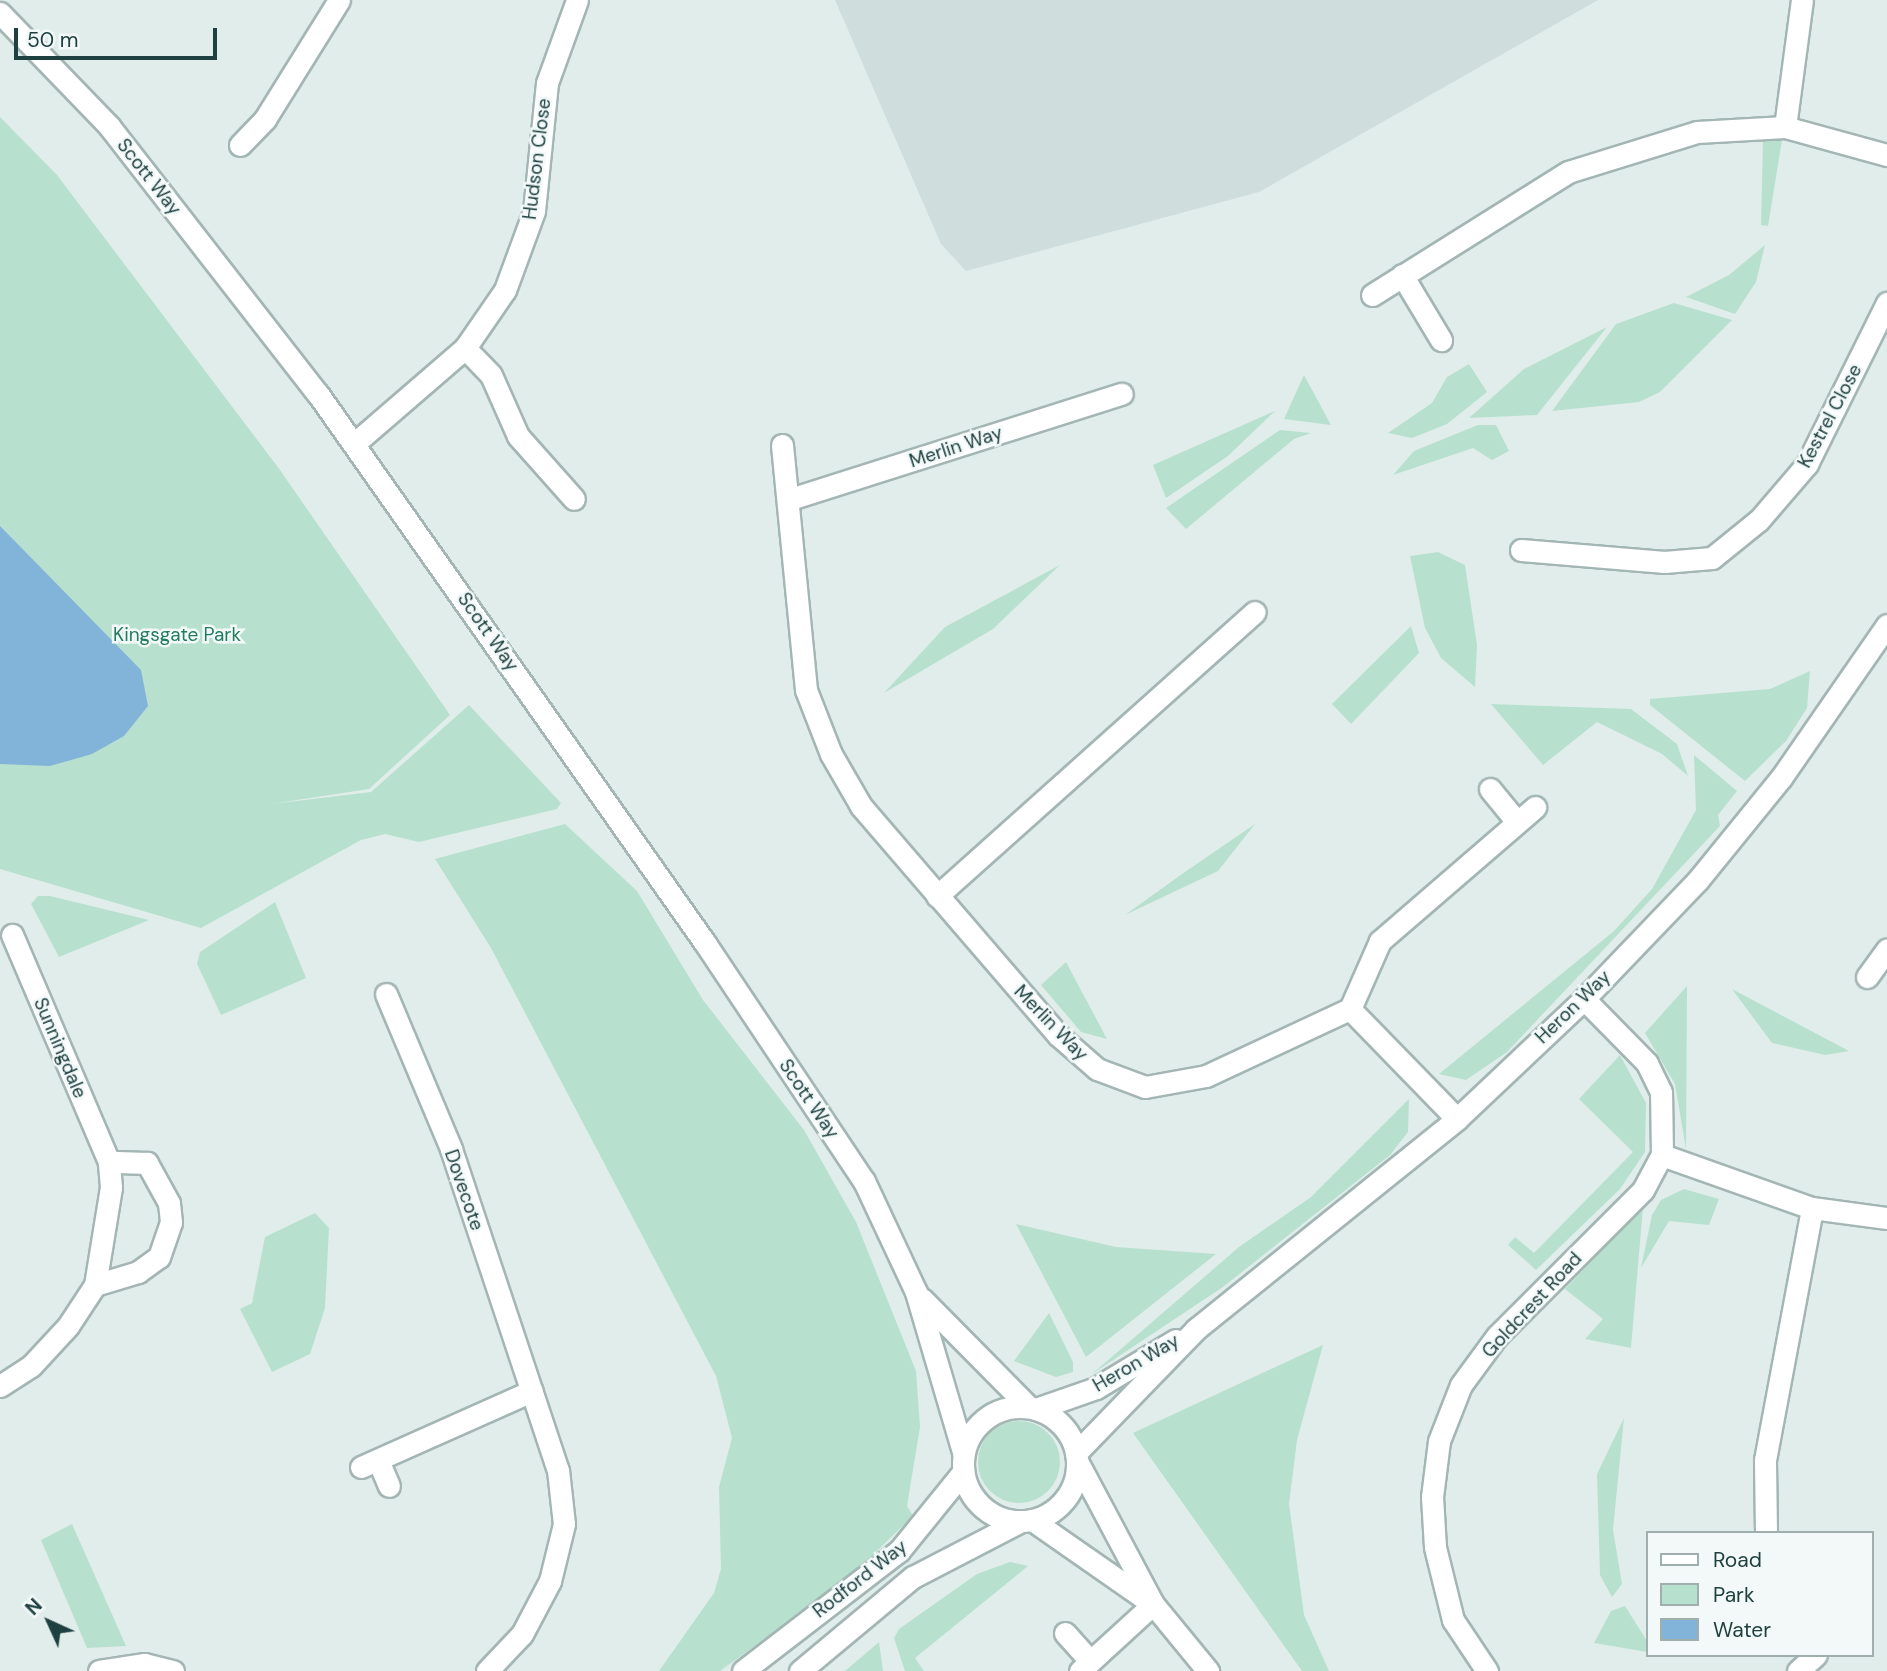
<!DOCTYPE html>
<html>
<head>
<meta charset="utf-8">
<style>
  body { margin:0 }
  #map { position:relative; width:1887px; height:1671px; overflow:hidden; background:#e1edeb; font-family:"DM Sans",sans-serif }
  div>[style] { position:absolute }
  .built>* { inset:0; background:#cfdddc }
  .green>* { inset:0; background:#b7e1ce }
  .round { border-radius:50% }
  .water>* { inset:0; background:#82b4d9 }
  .roads { filter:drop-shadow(2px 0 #a3b6b4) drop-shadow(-2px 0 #a3b6b4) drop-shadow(0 2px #a3b6b4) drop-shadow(0 -2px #a3b6b4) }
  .minor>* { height:21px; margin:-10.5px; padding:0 10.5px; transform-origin:10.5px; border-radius:10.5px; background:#fff }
  .minor>.ring { margin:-10.5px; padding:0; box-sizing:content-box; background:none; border:21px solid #fff; border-radius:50% }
  span { translate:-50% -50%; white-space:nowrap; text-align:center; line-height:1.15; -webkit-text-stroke:5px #f2f9f8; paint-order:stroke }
  .street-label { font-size:19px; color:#1f4040 }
  .park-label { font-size:19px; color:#247c5e }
  .legend { position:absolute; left:1646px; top:1531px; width:228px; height:126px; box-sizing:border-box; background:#f2f9f8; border:2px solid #9eafae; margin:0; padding:9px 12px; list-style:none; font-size:21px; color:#1f4040 }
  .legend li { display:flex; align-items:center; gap:14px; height:35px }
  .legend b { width:35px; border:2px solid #9eafae }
  .north { position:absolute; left:14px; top:1587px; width:70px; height:70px; -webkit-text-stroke:5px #f2f9f8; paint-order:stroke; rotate:315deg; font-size:19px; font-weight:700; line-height:28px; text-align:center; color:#1f4040 }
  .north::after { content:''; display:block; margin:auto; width:24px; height:32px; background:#1f4040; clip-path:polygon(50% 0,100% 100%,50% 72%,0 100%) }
  .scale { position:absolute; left:14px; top:28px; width:203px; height:32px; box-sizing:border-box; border:4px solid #1f4040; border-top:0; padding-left:9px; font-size:21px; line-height:24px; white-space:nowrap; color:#1f4040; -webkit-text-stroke:5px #f2f9f8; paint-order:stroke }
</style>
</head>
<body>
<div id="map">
  <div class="built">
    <div style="clip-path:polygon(835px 0,1598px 0,1259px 192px,966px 271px,941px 244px)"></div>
  </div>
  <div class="green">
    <div style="clip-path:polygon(0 117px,57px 175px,280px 470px,450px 715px,369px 789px,271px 804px,371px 792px,469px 705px,561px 803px,557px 809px,419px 842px,385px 834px,361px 840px,201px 928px,0 869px)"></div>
    <div style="clip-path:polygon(1763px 140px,1782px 140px,1768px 226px,1761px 225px)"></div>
    <div style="clip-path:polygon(1765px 245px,1756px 282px,1735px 314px,1686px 297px,1729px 275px)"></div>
    <div style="clip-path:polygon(1674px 303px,1732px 320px,1660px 392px,1639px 402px,1552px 411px,1616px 324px)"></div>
    <div style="clip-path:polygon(1607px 327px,1537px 415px,1469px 418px,1524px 369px)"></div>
    <div style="clip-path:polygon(1469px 364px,1487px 392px,1447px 424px,1412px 438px,1388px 433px,1432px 403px,1447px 377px)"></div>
    <div style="clip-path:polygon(1304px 375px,1331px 425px,1284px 419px)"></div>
    <div style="clip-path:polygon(1275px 411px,1228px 456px,1166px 498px,1153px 465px)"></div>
    <div style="clip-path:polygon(1478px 425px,1496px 425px,1509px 451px,1492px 460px,1473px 448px,1393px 475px,1414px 451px)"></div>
    <div style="clip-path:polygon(1280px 430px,1311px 433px,1294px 439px,1186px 529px,1166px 508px)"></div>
    <div style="clip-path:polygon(1438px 552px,1465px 565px,1477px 645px,1475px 687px,1441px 658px,1425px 628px,1410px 556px)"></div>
    <div style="clip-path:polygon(1060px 565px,993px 629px,884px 693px,945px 627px)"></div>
    <div style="clip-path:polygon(1411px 626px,1419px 653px,1351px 724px,1332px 704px)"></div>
    <div style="clip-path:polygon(1810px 671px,1807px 708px,1786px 741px,1745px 781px,1650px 705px,1650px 699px,1770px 689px)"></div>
    <div style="clip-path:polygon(1491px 704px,1631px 709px,1677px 744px,1688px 776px,1662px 754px,1597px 722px,1543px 765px)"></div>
    <div style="clip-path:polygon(1694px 755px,1737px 791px,1718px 815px,1720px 826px,1507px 1052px,1466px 1080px,1439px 1074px,1614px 931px,1652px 889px,1696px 810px)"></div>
    <div style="clip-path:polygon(565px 824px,637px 891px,703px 1000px,804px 1130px,856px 1222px,916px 1371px,920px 1427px,907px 1506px,913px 1516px,850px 1577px,720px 1671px,659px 1671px,714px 1593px,721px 1569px,719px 1487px,732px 1438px,716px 1376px,491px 948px,435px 859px)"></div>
    <div style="clip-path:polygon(1255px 824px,1218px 871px,1125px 915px,1182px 874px)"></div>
    <div style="clip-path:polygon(38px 896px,50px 896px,149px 920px,59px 957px,31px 904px)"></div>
    <div style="clip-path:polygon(275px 902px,306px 978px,221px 1015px,197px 964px,200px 952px)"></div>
    <div style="clip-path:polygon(1066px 962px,1107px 1039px,1081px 1032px,1041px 985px)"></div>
    <div style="clip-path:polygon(1687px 986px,1686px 1149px,1675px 1084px,1645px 1033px)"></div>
    <div style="clip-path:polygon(1732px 989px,1849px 1051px,1825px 1055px,1772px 1043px)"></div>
    <div style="clip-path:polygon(1620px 1055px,1646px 1103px,1645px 1152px,1620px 1189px,1536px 1270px,1508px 1245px,1515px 1237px,1534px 1253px,1633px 1152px,1579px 1099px)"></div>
    <div style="clip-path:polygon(1409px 1099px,1408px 1132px,1390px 1155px,1223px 1287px,1092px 1374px,1239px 1247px,1311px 1197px)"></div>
    <div style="clip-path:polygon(1684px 1189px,1719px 1199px,1709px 1225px,1669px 1221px,1641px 1268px,1652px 1215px,1661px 1200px)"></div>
    <div style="clip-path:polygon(1643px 1207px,1631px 1348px,1585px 1339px,1603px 1319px,1565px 1289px)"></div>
    <div style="clip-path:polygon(315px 1213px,329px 1228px,325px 1308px,310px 1354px,272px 1372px,240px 1309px,252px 1303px,265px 1237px)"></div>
    <div style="clip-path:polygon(1016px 1224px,1116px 1247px,1216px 1254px,1086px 1357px)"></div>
    <div style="clip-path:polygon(1049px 1313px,1073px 1362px,1073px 1372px,1056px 1377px,1014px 1361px)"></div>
    <div style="clip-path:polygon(1323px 1345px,1297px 1440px,1289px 1504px,1304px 1615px,1329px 1671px,1302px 1671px,1133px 1433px)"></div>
    <div style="clip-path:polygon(1624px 1418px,1613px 1530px,1622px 1584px,1612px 1597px,1600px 1575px,1597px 1474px)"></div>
    <div class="round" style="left:978px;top:1421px;width:82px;height:82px"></div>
    <div style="clip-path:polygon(72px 1524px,126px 1646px,87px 1648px,41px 1540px)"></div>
    <div style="clip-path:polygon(1010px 1562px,1028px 1566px,915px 1658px,924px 1671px,905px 1671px,894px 1638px,899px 1629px,977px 1574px)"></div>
    <div style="clip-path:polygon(1625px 1606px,1647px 1641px,1647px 1652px,1594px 1643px,1611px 1611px)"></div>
    <div style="clip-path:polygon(879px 1642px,883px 1671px,845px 1671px)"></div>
  </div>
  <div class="water">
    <div style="clip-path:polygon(0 526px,141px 670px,148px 706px,124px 736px,92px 754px,50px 766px,0 764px)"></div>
  </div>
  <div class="roads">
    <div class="minor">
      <div style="left:0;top:13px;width:157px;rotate:46deg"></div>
      <div style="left:109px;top:126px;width:340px;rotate:52.1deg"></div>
      <div style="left:318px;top:394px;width:672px;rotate:54.82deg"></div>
      <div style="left:705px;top:943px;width:286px;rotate:56.3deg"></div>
      <div style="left:864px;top:1181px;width:123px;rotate:64.9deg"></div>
      <div style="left:916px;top:1292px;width:167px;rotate:73.6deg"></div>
      <div style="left:1785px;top:127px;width:128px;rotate:-82.4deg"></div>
      <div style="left:240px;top:145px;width:36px;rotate:-46deg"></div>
      <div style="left:265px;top:119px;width:140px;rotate:-58.1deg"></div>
      <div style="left:1402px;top:275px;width:76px;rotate:59deg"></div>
      <div style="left:1372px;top:295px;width:231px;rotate:-32.1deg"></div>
      <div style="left:1568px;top:172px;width:135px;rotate:-17.2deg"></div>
      <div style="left:1697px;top:132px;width:88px;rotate:-3.3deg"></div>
      <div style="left:1785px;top:127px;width:106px;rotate:15.4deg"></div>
      <div style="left:465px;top:348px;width:37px;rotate:46deg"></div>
      <div style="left:491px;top:375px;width:67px;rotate:66.1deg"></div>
      <div style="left:518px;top:436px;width:84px;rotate:48.4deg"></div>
      <div style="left:355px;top:443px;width:145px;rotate:-40.8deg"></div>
      <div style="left:465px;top:348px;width:70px;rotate:-55.4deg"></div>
      <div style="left:505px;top:290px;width:84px;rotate:-69.8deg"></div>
      <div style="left:534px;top:211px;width:129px;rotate:-84.2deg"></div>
      <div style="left:547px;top:83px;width:88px;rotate:-70.1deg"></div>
      <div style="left:782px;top:445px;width:246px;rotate:84.4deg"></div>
      <div style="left:806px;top:690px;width:69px;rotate:68.7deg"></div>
      <div style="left:831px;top:754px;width:60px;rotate:60deg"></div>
      <div style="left:861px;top:806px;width:302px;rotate:49.3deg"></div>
      <div style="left:1058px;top:1035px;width:52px;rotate:41.1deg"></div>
      <div style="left:1097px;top:1069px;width:51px;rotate:20.6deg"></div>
      <div style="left:1145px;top:1087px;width:62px;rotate:-10.2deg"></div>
      <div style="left:1206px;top:1076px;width:159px;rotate:-25deg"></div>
      <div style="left:1350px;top:1009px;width:153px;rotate:45.8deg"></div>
      <div style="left:790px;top:499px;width:348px;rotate:-17.6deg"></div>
      <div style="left:1521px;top:550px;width:144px;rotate:4.8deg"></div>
      <div style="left:1664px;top:562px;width:48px;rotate:-4.8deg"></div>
      <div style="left:1712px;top:558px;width:60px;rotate:-39deg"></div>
      <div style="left:1759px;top:520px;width:74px;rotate:-49.4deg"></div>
      <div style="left:1807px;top:464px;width:180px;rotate:-63.6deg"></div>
      <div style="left:1490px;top:789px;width:43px;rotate:50.7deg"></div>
      <div style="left:937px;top:896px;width:426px;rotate:-41.8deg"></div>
      <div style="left:1867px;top:977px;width:34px;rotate:-54deg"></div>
      <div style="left:386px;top:994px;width:168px;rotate:67.2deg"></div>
      <div style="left:451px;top:1149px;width:338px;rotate:71.6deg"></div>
      <div style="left:558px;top:1470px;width:54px;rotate:83.7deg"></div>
      <div style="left:564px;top:1524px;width:59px;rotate:103.8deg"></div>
      <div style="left:550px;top:1581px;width:60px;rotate:117.8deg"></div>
      <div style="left:522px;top:1634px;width:51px;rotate:133.4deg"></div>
      <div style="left:1350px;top:1009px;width:74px;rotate:-66.2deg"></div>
      <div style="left:1380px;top:941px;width:205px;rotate:-40.8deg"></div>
      <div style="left:1662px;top:1155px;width:159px;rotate:19.5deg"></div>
      <div style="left:1812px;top:1208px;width:76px;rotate:7.6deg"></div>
      <div style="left:95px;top:1285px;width:45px;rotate:-16.8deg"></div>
      <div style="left:138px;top:1272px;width:26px;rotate:-36deg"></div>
      <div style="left:159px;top:1257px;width:37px;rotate:-71deg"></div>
      <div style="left:171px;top:1222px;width:19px;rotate:-96deg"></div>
      <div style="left:169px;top:1203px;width:46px;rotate:-118.8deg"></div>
      <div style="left:147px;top:1163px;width:38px;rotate:-178deg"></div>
      <div style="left:922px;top:1299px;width:152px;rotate:45.3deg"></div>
      <div style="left:0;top:1386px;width:37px;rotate:-33deg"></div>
      <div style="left:31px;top:1366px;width:54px;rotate:-47.2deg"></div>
      <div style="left:68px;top:1326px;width:49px;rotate:-56.6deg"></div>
      <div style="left:95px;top:1285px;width:99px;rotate:-80.7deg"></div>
      <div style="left:111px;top:1187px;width:25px;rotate:-95deg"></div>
      <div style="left:109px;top:1162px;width:247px;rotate:-113.1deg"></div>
      <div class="ring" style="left:963px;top:1407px;width:93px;height:93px"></div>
      <div style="left:1036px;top:1409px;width:64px;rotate:-19.3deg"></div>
      <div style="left:1096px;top:1388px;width:93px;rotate:-31deg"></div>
      <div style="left:1076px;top:1453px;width:173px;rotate:-45.9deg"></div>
      <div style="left:1196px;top:1329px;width:335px;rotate:-38.8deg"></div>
      <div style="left:1457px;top:1119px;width:175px;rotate:-43.4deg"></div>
      <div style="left:1584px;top:999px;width:165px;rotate:-46.2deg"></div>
      <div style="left:1698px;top:880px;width:132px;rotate:-50.9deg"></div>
      <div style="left:1781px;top:778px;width:186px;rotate:-55.3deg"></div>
      <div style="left:378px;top:1460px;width:28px;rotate:67deg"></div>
      <div style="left:1077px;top:1461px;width:162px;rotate:62deg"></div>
      <div style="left:1153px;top:1604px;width:87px;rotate:50.6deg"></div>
      <div style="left:361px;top:1467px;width:187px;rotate:-24deg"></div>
      <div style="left:1032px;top:1520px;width:145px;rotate:34.9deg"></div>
      <div style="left:1766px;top:1533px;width:73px;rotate:-90.8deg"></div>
      <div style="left:1765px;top:1460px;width:256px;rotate:-79.4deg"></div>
      <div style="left:1065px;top:1633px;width:38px;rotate:48deg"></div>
      <div style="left:99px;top:1671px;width:46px;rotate:-8.8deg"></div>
      <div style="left:144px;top:1664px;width:30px;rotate:14deg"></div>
      <div style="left:743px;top:1671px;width:197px;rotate:-37.6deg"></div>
      <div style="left:899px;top:1551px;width:102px;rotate:-51deg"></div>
      <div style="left:800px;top:1671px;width:147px;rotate:-39.8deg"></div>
      <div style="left:913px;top:1577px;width:119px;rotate:-27.4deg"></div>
      <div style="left:1080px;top:1671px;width:99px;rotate:-42.5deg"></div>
      <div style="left:1487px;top:1671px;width:61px;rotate:-123.7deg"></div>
      <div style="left:1453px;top:1620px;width:75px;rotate:-103.9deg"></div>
      <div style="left:1435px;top:1547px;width:50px;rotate:-93.4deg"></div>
      <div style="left:1432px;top:1497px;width:56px;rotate:-82.9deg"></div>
      <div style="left:1439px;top:1441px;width:60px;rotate:-68.6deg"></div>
      <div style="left:1461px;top:1385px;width:61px;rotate:-53.7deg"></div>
      <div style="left:1497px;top:1336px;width:206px;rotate:-45deg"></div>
      <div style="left:1643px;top:1190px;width:40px;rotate:-62deg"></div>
      <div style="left:1662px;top:1155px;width:63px;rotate:-90.9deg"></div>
      <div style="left:1661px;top:1092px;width:32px;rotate:-116deg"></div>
      <div style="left:1647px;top:1063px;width:90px;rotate:-134.5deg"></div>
      <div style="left:1798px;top:1671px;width:24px;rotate:-42deg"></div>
    </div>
  </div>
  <div class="street-label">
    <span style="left:537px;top:159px;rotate:-83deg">Hudson Close</span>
    <span style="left:149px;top:177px;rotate:52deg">Scott Way</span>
    <span style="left:1830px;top:416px;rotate:-62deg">Kestrel Close</span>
    <span style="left:956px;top:447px;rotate:-18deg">Merlin Way</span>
    <span style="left:488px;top:632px;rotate:55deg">Scott Way</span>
    <span style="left:1573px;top:1007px;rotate:-44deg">Heron Way</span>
    <span style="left:1051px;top:1023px;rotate:46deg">Merlin Way</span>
    <span style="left:60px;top:1048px;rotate:67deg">Sunningdale</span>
    <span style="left:809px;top:1099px;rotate:56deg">Scott Way</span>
    <span style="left:464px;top:1190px;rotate:71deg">Dovecote</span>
    <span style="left:1532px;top:1305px;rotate:-47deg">Goldcrest Road</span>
    <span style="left:1136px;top:1363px;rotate:-30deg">Heron Way</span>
    <span style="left:860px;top:1579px;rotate:-38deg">Rodford Way</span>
  </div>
  <div class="park-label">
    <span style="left:177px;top:635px">Kingsgate Park</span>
  </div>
  <ul class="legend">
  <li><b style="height:9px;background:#fff"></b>Road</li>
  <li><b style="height:19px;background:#b7e1ce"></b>Park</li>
  <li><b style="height:19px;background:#82b4d9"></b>Water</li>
  </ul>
  <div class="north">N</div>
  <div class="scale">50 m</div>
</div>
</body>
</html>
